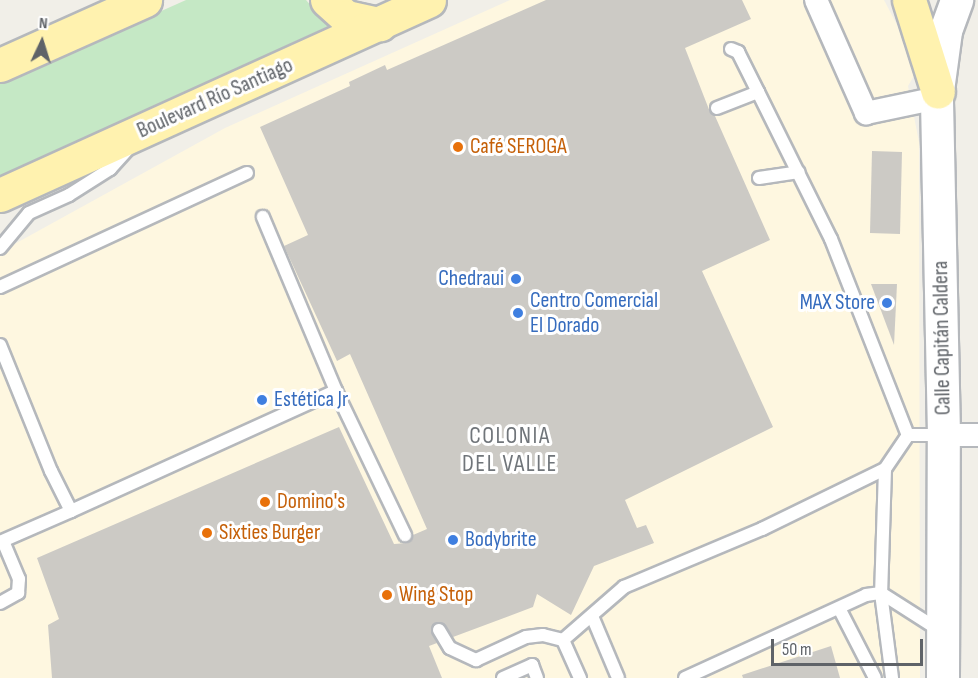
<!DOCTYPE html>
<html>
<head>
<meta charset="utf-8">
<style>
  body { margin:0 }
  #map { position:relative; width:978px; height:678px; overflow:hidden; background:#f1efe8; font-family:"Sofia Sans Condensed",sans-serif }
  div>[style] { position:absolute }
  .commercial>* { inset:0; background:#fef7e0 }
  .green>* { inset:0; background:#c5e8c5 }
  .building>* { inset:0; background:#cccac5 }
  .roads { filter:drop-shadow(2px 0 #b5b8bc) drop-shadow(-2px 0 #b5b8bc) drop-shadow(0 2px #b5b8bc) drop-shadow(0 -2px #b5b8bc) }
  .service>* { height:12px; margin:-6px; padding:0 6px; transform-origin:6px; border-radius:6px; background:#fff }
  .minor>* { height:22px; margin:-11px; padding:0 11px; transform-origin:11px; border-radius:11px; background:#fff }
  .secondary>* { height:32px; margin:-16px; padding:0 16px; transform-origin:16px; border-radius:16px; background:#fff }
  .primary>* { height:33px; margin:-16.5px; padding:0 16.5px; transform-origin:16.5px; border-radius:16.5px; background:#fff2af }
  .dots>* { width:16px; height:16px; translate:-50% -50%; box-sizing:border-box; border:3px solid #fff; border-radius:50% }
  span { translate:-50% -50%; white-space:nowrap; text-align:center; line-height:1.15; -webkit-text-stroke:6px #fff; paint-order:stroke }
  .street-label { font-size:22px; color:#5f6368 }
  .food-label { font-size:22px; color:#c56008 }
  .left { translate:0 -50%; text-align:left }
  .shop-label { font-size:22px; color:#366cbe }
  .right { translate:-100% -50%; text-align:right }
  .neighbourhood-label { font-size:24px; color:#70757a; letter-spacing:1.5px }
  .north { position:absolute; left:12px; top:12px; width:60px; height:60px; -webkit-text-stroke:4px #fff; paint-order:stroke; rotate:4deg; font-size:16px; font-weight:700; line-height:24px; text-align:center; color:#5f6368 }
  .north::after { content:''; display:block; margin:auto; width:21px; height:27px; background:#5f6368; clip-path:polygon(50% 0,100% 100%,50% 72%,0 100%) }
  .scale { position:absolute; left:771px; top:639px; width:152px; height:27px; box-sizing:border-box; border:3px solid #5f6368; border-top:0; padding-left:8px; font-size:18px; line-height:21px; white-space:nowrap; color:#5f6368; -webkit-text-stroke:4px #fff; paint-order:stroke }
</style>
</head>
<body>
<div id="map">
  <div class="commercial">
    <div style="clip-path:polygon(510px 0,884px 0,919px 67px,908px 86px,919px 142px,920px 678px,0 678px,0 252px,225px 128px)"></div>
  </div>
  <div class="green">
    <div style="clip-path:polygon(186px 0,306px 0,329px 26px,0 177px,0 83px)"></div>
  </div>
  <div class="building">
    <div style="clip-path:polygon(546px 0,742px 0,751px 19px,685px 48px,710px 112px,715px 116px,770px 240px,702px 271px,773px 427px,625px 500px,637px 528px,646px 525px,654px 543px,594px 566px,571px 615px,537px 594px,533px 607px,453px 637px,443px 623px,434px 623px,431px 631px,437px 643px,429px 646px,442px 678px,52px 678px,48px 625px,59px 619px,37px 558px,339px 427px,394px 544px,408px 543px,413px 535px,427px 529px,350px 354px,337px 361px,284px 246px,308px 235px,260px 127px,350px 86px,349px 82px,385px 65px,387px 70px)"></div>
    <div style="clip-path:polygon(872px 151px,902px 152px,900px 234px,870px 233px)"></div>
    <div style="clip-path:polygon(871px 284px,897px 284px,894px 345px)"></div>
    <div style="clip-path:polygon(831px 646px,840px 678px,743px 678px,742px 675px)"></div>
  </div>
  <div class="roads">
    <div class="service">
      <div style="left:731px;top:49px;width:8px;rotate:23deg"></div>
      <div style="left:738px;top:52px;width:45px;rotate:63.4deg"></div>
      <div style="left:717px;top:108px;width:44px;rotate:-21.3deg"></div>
      <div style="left:758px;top:92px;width:164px;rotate:63.6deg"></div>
      <div style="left:831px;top:239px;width:211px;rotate:68.6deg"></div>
      <div style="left:759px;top:178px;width:40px;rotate:-8.5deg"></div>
      <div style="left:0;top:248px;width:45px;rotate:-50.4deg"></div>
      <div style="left:29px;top:213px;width:44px;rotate:-24.2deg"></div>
      <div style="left:69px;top:195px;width:49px;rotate:-32.4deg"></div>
      <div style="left:110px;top:169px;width:28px;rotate:-48deg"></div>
      <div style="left:0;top:287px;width:272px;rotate:-24.8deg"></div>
      <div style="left:0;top:345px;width:136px;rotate:68deg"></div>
      <div style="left:51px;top:471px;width:45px;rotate:63.4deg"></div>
      <div style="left:71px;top:511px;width:291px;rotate:-24.4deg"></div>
      <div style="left:336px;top:391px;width:189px;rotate:-112.8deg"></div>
      <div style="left:336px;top:391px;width:160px;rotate:64.4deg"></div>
      <div style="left:908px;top:435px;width:34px"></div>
      <div style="left:885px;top:469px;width:124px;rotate:91.8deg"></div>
      <div style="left:881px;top:593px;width:86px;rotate:82.6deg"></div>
      <div style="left:0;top:542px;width:77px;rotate:-23.6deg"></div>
      <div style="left:0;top:603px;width:21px;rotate:-29deg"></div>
      <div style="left:18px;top:593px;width:14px;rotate:-86deg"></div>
      <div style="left:19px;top:579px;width:41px;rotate:-112.8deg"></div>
      <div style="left:840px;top:610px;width:76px;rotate:62.8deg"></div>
      <div style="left:592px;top:616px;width:67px;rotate:67.2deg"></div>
      <div style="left:439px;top:630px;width:21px;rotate:59deg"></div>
      <div style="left:450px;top:648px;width:29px;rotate:25deg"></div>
      <div style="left:476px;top:660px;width:55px;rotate:-24.7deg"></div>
      <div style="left:526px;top:637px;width:17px;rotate:-7deg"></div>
      <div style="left:543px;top:635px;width:21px;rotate:14deg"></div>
      <div style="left:563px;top:640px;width:81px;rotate:-41deg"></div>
      <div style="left:624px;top:587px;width:150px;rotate:-22.8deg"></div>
      <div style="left:762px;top:529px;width:137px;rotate:-26deg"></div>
      <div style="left:885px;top:469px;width:41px;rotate:-55.9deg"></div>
      <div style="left:563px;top:640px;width:42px;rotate:65.9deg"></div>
      <div style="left:503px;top:678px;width:32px;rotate:-24deg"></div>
      <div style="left:532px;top:665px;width:14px;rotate:69deg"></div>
      <div style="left:685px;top:678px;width:199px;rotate:-24.6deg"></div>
      <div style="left:866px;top:595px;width:15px;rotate:-8deg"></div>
      <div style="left:881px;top:593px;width:69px;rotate:32.5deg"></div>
    </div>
    <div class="minor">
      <div style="left:816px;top:0;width:124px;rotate:66.1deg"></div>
      <div style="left:866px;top:113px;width:73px;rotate:-11.9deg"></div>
      <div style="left:944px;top:435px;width:34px"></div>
    </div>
    <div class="secondary">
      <div style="left:943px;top:678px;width:243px;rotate:-89.8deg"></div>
      <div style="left:944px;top:435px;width:337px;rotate:-91.2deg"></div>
      <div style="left:937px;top:98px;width:68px;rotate:-82.3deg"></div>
      <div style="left:946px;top:31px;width:33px;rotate:-70deg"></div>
    </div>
    <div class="primary">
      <div style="left:327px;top:0;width:25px;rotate:42deg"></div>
      <div style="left:346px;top:17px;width:35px;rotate:12deg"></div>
      <div style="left:909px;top:0;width:96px;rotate:72.5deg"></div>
      <div style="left:0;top:65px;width:159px;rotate:-24.1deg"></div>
      <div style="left:0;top:195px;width:471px;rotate:-24.4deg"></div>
    </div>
  </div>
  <div class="dots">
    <div style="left:458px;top:147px;background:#e8710a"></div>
    <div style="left:516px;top:279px;background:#3f7fe0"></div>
    <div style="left:887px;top:303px;background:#3f7fe0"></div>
    <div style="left:518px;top:313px;background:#3f7fe0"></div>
    <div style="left:262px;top:400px;background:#3f7fe0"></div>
    <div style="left:265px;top:502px;background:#e8710a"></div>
    <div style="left:207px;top:533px;background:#e8710a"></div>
    <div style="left:453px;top:540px;background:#3f7fe0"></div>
    <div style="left:387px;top:595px;background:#e8710a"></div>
  </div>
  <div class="street-label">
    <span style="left:215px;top:98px;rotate:-24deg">Boulevard Río Santiago</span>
    <span style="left:942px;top:338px;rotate:-91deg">Calle Capitán Caldera</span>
  </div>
  <div class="food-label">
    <span class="left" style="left:470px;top:147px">Café SEROGA</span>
    <span class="left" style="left:277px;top:502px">Domino's</span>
    <span class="left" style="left:219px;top:533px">Sixties Burger</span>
    <span class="left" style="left:399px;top:595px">Wing Stop</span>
  </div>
  <div class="shop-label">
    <span class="right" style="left:504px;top:279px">Chedraui</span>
    <span class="left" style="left:530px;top:313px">Centro Comercial<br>El Dorado</span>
    <span class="right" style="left:875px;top:303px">MAX Store</span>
    <span class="left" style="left:274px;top:400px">Estética Jr</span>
    <span class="left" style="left:465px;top:540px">Bodybrite</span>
  </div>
  <div class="neighbourhood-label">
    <span style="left:510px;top:450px">COLONIA<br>DEL VALLE</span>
  </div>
  <div class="north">N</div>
  <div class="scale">50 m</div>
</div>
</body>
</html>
